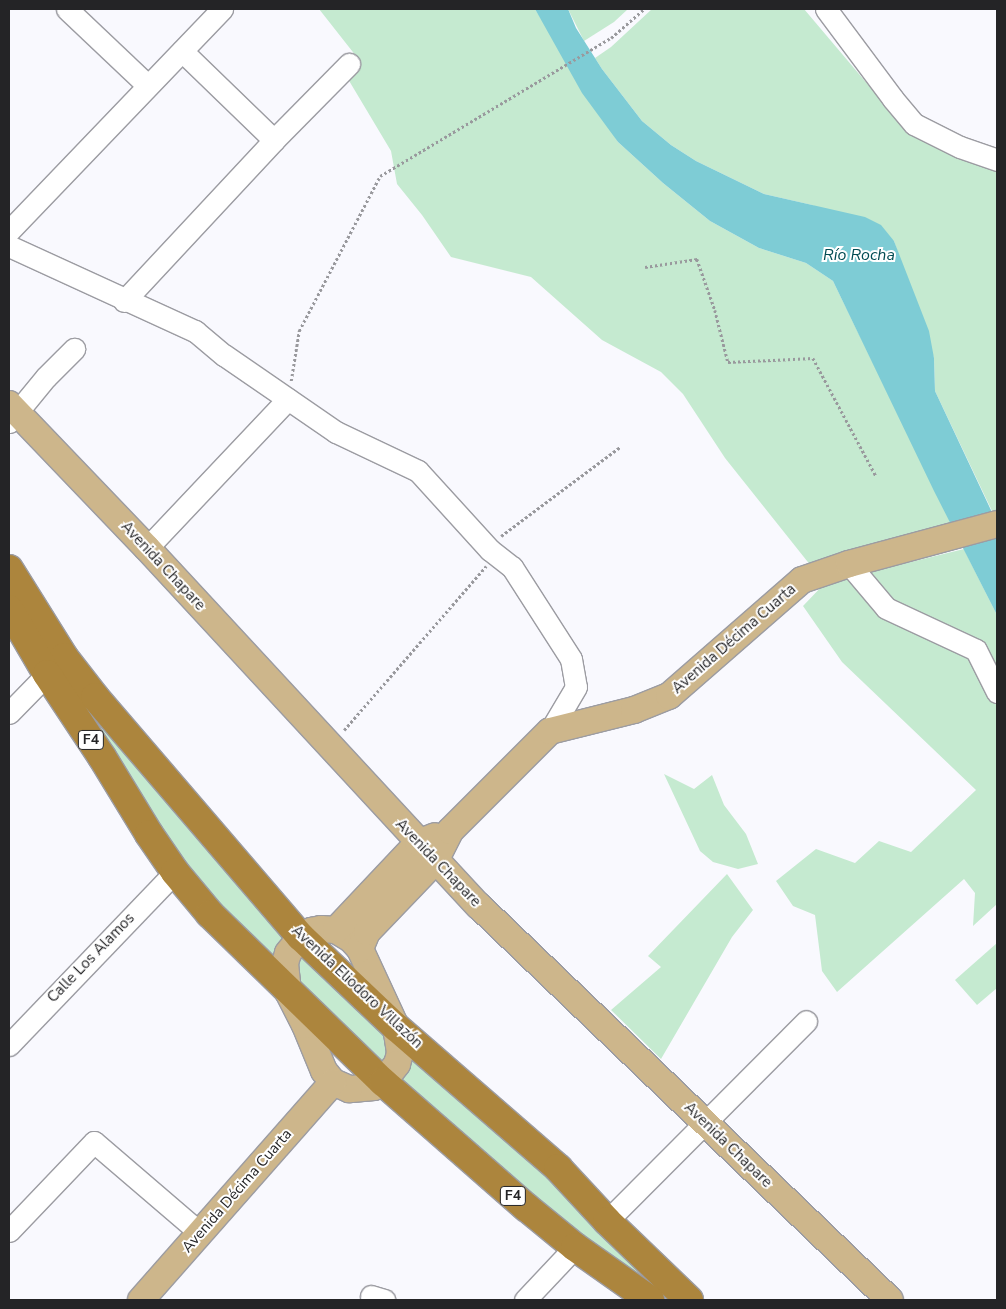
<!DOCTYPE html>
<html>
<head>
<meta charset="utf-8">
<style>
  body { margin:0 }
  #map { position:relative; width:1006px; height:1309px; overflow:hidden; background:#f9f9fe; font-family:"Nunito Sans",sans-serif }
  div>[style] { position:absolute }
  .green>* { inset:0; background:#c5ead0 }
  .water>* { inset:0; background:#7eccd5 }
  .path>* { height:2.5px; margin-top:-1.25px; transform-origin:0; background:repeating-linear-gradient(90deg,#99999d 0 2.5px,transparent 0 5px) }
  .roads { filter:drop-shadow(1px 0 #9c9ca2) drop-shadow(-1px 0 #9c9ca2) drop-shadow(0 1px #9c9ca2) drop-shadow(0 -1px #9c9ca2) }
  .minor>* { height:21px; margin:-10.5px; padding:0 10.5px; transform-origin:10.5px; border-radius:10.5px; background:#fff }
  .major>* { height:26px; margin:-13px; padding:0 13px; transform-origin:13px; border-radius:13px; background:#cdb68b }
  .highway>* { height:28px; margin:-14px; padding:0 14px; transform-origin:14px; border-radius:14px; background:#ac853d }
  span { translate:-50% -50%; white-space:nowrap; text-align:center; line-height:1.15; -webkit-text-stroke:4px #fff; paint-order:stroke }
  .shield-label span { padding:1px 4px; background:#fff; border:1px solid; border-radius:4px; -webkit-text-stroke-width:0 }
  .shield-label { font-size:14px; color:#242426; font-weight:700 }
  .street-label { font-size:15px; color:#242426 }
  .water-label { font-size:16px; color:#004b52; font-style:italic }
  .frame { position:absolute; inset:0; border:10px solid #242426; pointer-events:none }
</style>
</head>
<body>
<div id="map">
  <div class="green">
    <div style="clip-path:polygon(319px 9px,535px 9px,618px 142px,663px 183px,710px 221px,759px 248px,806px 263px,833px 281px,952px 525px,811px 566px,725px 458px,683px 394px,661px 372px,602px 340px,531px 277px,451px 257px,422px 215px,397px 184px,391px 151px,348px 79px,356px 56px)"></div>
    <div style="clip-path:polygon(568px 9px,628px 9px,614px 22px,584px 41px)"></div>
    <div style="clip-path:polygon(652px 9px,804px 9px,903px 126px,997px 165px,997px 510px,992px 511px,935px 391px,934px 358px,894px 241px,812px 205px,764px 194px,696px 161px,671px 145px,642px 121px,602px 69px,595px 58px,611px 47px)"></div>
    <div style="clip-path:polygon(964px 549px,997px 615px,997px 904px,973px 926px,975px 893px,964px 879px,837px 992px,822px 971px,815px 915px,793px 906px,776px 881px,816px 849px,855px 863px,879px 841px,911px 852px,976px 790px,842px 662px,803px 606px,825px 583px)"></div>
    <div style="clip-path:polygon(50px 659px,292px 937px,281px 970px,198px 885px)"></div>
    <div style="clip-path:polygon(664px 774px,694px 789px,712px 775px,724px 805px,746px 834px,758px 864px,738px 869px,713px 862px,700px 851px)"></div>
    <div style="clip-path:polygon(727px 874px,753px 910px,732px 937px,661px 1059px,611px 1010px,661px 967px,648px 956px)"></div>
    <div style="clip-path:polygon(997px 943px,997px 988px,977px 1005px,955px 980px)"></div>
    <div style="clip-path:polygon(301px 946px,392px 1037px,384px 1072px,296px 990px,294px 955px)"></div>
    <div style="clip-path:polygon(407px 1050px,520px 1144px,671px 1300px,668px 1300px,586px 1243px,395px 1080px)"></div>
  </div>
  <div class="water">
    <div style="clip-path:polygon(535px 9px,568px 9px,576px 28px,602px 69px,642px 121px,671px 145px,696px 161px,764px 194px,865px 217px,881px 225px,894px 241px,929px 331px,934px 358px,935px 391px,997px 523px,997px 615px,934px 491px,833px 281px,806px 263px,759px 248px,710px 221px,663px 183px,618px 142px,582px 93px)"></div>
  </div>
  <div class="path">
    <div style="left:645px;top:267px;width:53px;rotate:-8.7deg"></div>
    <div style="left:697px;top:259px;width:54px;rotate:70.6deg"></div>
    <div style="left:715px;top:310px;width:54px;rotate:76deg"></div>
    <div style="left:728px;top:362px;width:85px;rotate:-2.7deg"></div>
    <div style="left:813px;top:358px;width:134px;rotate:61.9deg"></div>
    <div style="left:291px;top:381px;width:51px;rotate:-80.9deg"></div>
    <div style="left:299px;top:331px;width:175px;rotate:-62.4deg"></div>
    <div style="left:380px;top:176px;width:269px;rotate:-30.9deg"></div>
    <div style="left:611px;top:38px;width:44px;rotate:-41.3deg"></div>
    <div style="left:501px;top:536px;width:149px;rotate:-36.8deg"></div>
    <div style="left:344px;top:730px;width:217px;rotate:-49.1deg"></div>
  </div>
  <div class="roads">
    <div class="minor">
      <div style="left:67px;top:9px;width:110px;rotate:43.5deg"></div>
      <div style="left:826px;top:9px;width:112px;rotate:53.3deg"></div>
      <div style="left:893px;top:99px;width:33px;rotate:50deg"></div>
      <div style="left:914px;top:124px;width:51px;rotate:26.6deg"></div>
      <div style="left:960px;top:147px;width:39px;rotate:19deg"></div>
      <div style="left:182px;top:51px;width:128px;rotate:44.1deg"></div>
      <div style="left:9px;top:231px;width:308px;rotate:-46.2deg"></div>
      <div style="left:9px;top:246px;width:205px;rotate:24.6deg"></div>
      <div style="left:195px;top:331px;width:38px;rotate:40deg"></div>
      <div style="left:224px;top:355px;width:136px;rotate:34.5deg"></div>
      <div style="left:336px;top:432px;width:91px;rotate:25.4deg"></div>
      <div style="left:418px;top:471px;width:107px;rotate:47.7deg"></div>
      <div style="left:490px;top:550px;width:28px;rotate:38deg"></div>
      <div style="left:512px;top:567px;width:109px;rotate:57.3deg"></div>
      <div style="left:571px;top:659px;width:28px;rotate:80deg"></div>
      <div style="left:576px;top:687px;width:51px;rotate:120.6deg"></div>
      <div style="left:124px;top:301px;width:220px;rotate:-47deg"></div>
      <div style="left:274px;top:140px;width:107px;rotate:-45.4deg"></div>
      <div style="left:9px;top:422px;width:58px;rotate:-50.6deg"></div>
      <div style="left:46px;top:377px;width:40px;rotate:-45deg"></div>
      <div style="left:147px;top:548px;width:205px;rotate:-46.6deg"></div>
      <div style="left:849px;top:564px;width:57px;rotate:49.9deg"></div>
      <div style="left:886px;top:608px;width:99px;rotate:25deg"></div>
      <div style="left:976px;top:650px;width:47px;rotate:63.4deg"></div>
      <div style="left:9px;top:713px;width:54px;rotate:-45.7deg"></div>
      <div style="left:9px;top:1045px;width:240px;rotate:-46.2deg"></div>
      <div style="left:607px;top:1221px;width:282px;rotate:-45.1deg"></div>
      <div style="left:9px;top:1231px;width:123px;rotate:-46.3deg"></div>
      <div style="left:94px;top:1142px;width:140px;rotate:40.6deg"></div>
      <div style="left:371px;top:1296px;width:14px;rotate:17deg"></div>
      <div style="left:525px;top:1300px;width:73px;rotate:-46.7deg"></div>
    </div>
    <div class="major">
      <div style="left:9px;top:404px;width:199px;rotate:46.2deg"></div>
      <div style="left:147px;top:548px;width:488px;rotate:47.2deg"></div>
      <div style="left:479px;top:906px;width:569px;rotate:43.79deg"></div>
      <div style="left:321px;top:929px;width:15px;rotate:4deg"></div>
      <div style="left:336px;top:930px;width:17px;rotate:31deg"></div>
      <div style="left:351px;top:939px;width:13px;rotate:48deg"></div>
      <div style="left:360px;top:949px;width:86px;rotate:65.2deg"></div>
      <div style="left:396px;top:1027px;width:26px;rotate:81deg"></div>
      <div style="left:400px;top:1053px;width:11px;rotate:105deg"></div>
      <div style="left:397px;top:1064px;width:23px;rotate:128deg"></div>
      <div style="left:383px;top:1082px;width:10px;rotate:151deg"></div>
      <div style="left:374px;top:1087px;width:25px;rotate:175deg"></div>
      <div style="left:349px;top:1089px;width:17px;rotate:-156deg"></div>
      <div style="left:333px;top:1082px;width:14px;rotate:-129deg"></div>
      <div style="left:324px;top:1071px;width:50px;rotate:-112.4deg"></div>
      <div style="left:305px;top:1025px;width:37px;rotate:-117deg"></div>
      <div style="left:288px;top:992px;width:29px;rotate:-96deg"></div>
      <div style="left:285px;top:963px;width:10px;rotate:-73deg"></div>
      <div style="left:288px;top:953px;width:21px;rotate:-51deg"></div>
      <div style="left:301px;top:937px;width:12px;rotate:-31deg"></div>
      <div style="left:311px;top:931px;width:10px;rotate:-11deg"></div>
      <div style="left:336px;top:930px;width:120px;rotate:-46.7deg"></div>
      <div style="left:418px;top:843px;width:18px;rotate:-22deg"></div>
      <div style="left:360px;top:949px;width:18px;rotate:-68deg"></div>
      <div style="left:367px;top:932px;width:98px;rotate:-46.2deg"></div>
      <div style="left:435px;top:861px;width:34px;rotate:-63deg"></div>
      <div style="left:450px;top:831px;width:141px;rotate:-45deg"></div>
      <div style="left:550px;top:731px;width:87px;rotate:-14deg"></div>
      <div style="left:634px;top:710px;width:38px;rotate:-22deg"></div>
      <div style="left:669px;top:696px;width:176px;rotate:-41.1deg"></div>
      <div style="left:802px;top:580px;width:50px;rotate:-18.8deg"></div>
      <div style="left:849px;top:564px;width:153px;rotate:-15.1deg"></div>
      <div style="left:141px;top:1300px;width:290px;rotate:-48.6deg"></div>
    </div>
    <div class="highway">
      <div style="left:9px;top:569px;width:104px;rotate:58deg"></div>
      <div style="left:64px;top:657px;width:51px;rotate:52.2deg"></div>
      <div style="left:95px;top:697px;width:316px;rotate:49.4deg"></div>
      <div style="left:301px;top:937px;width:131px;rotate:43.5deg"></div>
      <div style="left:396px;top:1027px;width:215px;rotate:41deg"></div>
      <div style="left:558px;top:1168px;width:72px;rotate:47.2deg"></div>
      <div style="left:607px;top:1221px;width:114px;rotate:43.9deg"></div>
      <div style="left:9px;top:609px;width:75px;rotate:59.7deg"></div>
      <div style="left:47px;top:674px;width:100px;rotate:56.5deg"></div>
      <div style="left:102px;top:757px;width:90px;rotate:58.6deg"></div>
      <div style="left:149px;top:834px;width:46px;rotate:55.6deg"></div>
      <div style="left:175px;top:872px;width:55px;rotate:50.2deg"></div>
      <div style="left:210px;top:914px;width:241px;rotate:44.2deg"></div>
      <div style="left:383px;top:1082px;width:190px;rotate:41.2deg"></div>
      <div style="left:526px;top:1207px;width:63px;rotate:39.2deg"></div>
      <div style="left:575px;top:1247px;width:92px;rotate:35.2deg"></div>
    </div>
  </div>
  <div class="shield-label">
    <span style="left:91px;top:740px">F4</span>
    <span style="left:513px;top:1196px">F4</span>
  </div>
  <div class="street-label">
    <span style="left:163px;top:566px;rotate:47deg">Avenida Chapare</span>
    <span style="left:734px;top:639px;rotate:-41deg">Avenida Décima Cuarta</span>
    <span style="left:438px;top:863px;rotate:46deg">Avenida Chapare</span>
    <span style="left:91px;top:958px;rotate:-46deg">Calle Los Alamos</span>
    <span style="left:357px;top:987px;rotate:43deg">Avenida Eliodoro Villazón</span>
    <span style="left:728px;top:1145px;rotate:44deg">Avenida Chapare</span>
    <span style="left:237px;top:1191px;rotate:-49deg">Avenida Décima Cuarta</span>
  </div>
  <div class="water-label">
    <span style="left:859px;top:255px">Río Rocha</span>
  </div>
  <div class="frame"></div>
</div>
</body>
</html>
